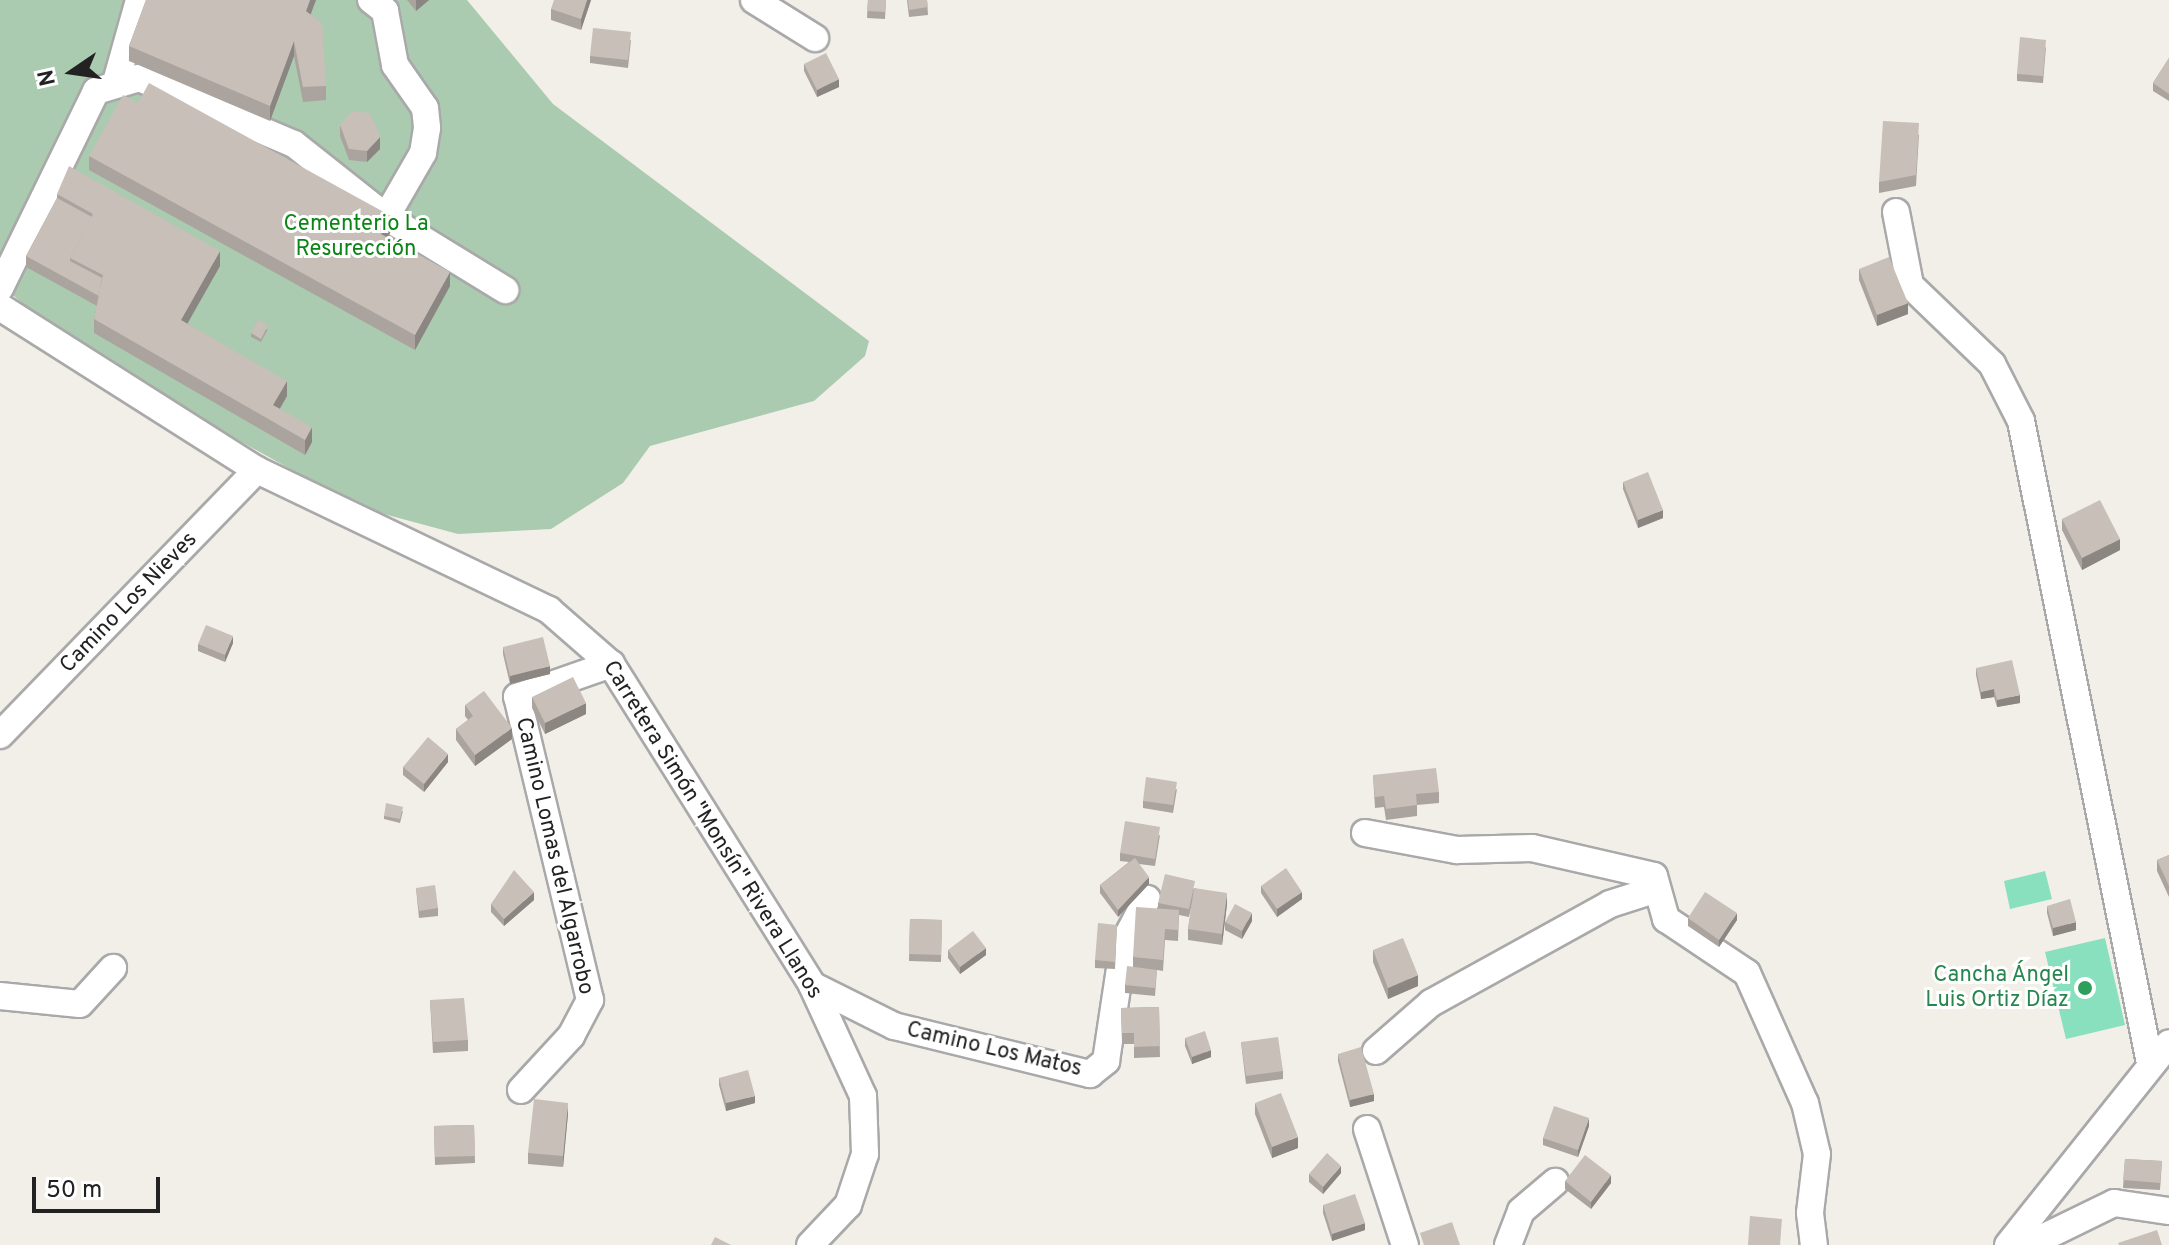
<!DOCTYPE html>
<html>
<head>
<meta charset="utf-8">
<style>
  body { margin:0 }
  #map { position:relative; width:2169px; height:1245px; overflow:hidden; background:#f2efe9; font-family:Overpass,sans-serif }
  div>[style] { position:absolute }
  .cemetery>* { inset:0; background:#aacbaf }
  .pitch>* { inset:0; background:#88e0be }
  .roads { filter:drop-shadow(2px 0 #a9a9a9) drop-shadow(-2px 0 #a9a9a9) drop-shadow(0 2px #a9a9a9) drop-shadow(0 -2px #a9a9a9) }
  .minor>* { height:26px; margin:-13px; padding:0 13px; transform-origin:13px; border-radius:13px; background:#fff }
  .wall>* { inset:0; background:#aba49e }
  .shaded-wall>* { inset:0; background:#8b8681 }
  .building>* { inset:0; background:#c7bfb8 }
  .dots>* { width:22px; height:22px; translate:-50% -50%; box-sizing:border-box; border:4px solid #fff; border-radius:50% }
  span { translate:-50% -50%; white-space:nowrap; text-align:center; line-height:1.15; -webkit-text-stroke:6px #fff; paint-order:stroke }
  .park-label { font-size:22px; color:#0c8416 }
  .street-label { font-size:22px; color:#222 }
  .leisure-label { font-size:22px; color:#27864d }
  .right { translate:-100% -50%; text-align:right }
  .north { position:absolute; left:32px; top:32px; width:80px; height:80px; -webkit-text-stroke:6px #fff; paint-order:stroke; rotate:257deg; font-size:22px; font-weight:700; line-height:32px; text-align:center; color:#222 }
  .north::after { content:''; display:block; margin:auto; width:28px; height:36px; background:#222; clip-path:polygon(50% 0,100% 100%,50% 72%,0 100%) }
  .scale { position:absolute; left:32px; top:1177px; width:128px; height:36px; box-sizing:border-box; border:4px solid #222; border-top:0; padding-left:10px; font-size:24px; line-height:28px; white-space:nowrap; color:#222; -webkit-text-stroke:6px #fff; paint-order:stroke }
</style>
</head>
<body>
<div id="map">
  <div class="cemetery">
    <div style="clip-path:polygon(0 0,467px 0,553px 104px,869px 341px,865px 356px,814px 401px,650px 446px,623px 483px,551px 529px,458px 534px,358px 507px,74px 348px,0 284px)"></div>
  </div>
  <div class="pitch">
    <div style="clip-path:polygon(2045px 871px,2052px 899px,2010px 909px,2004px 881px)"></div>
    <div style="clip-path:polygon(2105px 938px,2125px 1025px,2066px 1039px,2045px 952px)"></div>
  </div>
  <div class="roads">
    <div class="minor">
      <div style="left:371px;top:0;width:18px;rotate:38deg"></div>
      <div style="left:385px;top:11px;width:55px;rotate:79.5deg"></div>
      <div style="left:395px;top:65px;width:52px;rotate:55.1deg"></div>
      <div style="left:425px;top:108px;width:20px;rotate:84deg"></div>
      <div style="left:427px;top:128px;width:25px;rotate:99deg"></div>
      <div style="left:423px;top:153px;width:74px;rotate:120deg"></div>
      <div style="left:754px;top:0;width:72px;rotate:31.9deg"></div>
      <div style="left:116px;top:82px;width:85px;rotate:-74.3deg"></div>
      <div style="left:1896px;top:212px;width:74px;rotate:79.1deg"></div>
      <div style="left:1910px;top:285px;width:114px;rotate:43.9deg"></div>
      <div style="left:1992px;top:364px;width:64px;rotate:63deg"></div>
      <div style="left:2021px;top:421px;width:655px;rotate:78.64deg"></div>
      <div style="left:0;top:288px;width:219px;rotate:-64deg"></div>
      <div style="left:96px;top:91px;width:45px;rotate:-16.8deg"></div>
      <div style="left:139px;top:78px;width:168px;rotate:23.1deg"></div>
      <div style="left:294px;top:144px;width:117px;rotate:38.4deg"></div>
      <div style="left:386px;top:217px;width:140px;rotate:31.5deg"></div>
      <div style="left:0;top:307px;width:304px;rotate:32.4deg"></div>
      <div style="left:257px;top:470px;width:324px;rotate:25.6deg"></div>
      <div style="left:549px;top:610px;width:82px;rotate:41.1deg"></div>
      <div style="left:611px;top:664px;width:379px;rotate:57.9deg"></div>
      <div style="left:812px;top:985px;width:122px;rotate:65.3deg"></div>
      <div style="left:863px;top:1096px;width:58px;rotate:88deg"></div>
      <div style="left:865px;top:1154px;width:54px;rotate:108.4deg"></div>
      <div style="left:848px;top:1205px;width:55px;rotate:133.5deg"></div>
      <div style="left:0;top:735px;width:369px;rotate:-45.9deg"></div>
      <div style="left:1365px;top:833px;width:94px;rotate:10.5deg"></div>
      <div style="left:1457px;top:850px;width:75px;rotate:-1.5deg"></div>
      <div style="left:1532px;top:848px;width:125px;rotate:12.9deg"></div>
      <div style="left:1654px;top:876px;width:45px;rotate:74.4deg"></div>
      <div style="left:1666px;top:919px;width:97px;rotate:33.7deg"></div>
      <div style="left:1747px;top:973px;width:142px;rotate:66deg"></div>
      <div style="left:1805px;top:1103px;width:52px;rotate:76.8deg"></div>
      <div style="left:1817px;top:1154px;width:59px;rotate:96.8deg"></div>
      <div style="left:1810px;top:1213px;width:32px;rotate:83deg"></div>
      <div style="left:812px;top:985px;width:92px;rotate:26.6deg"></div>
      <div style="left:894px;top:1026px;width:202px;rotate:13.8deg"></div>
      <div style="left:1090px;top:1074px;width:21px;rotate:-39deg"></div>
      <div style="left:1106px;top:1061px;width:120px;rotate:-81.4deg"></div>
      <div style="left:1124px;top:942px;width:49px;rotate:-61.9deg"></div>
      <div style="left:0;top:996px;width:80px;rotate:5.7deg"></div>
      <div style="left:80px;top:1004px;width:49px;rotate:-47.5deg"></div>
      <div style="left:1376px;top:1051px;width:73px;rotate:-41.1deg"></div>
      <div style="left:1431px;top:1003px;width:205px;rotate:-28.9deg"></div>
      <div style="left:1610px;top:904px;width:49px;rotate:-17.7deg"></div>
      <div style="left:521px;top:1090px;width:74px;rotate:-47.2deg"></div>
      <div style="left:571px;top:1036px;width:41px;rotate:-62.2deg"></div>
      <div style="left:590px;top:1000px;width:312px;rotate:-103.5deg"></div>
      <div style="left:517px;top:697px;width:100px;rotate:-19.3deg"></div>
      <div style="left:1367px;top:1129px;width:122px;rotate:71.9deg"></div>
      <div style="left:1508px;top:1245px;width:36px;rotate:-69deg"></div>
      <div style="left:1521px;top:1211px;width:45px;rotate:-40.5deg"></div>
      <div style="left:2008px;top:1245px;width:258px;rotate:-51.4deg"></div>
      <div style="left:2028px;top:1245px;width:96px;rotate:-26deg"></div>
      <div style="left:2114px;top:1203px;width:56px;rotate:8.3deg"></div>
    </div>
  </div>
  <div class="wall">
    <div style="clip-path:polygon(146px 0,316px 0,311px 14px,326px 86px,326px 100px,303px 102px,294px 56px,270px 121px,129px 61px,129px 46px)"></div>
    <div style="clip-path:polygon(407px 0,429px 0,416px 11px)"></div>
    <div style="clip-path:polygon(591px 0,581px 30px,551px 20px,551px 9px)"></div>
    <div style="clip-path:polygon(868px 0,886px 0,885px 19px,867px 18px)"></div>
    <div style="clip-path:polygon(907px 0,927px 0,928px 15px,909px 17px)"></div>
    <div style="clip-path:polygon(631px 40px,628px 68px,590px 63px,590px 56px)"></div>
    <div style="clip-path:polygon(2046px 47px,2043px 83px,2017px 81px,2017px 74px)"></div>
    <div style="clip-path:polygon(2169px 58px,2169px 101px,2153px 91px,2153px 83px)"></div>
    <div style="clip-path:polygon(804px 64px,839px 87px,817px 97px,804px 71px)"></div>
    <div style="clip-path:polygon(340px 125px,380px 149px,367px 162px,349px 160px,340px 136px)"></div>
    <div style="clip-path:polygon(1919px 134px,1916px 186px,1879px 193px,1879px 182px)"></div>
    <div style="clip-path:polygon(89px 156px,391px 231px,388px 237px,450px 286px,415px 350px,89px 170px)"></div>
    <div style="clip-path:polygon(57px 194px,220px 266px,187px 323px,287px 396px,280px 409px,312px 442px,305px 455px,94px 333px,94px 319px,97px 306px,26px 267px,26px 256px,57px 198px)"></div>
    <div style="clip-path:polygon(1859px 269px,1908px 314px,1877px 326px,1859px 280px)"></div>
    <div style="clip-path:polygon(268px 329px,261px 342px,251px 337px,251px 333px)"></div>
    <div style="clip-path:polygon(1623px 482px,1663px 518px,1638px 528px,1623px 489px)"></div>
    <div style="clip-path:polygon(2062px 519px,2120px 550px,2082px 570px,2062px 530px)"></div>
    <div style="clip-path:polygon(233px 643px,225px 662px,198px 651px,198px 644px)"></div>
    <div style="clip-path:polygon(503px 647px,550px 674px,510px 684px,503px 654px)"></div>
    <div style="clip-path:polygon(1976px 668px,2020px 703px,1997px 707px,1994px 697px,1981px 699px,1976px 675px)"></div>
    <div style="clip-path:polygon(532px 697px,586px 714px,545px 734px,532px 708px)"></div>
    <div style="clip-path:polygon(465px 705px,512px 739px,475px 766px,456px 740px,456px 729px,468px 720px,465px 716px)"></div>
    <div style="clip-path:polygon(448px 762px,424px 792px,403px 775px,403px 767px)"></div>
    <div style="clip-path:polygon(1373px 775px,1439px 792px,1439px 803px,1417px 805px,1417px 816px,1386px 820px,1384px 807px,1375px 808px)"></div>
    <div style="clip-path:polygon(1177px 789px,1173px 813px,1143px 808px,1143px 801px)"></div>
    <div style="clip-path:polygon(403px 811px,400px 823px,384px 819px,384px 816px)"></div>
    <div style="clip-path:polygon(1160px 835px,1155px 866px,1139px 864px,1149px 884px,1118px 917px,1100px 893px,1100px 885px,1129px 862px,1120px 861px,1120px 853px)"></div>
    <div style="clip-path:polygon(2169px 855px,2169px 897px,2157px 871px,2157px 860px)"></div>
    <div style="clip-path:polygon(1261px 886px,1302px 899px,1277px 917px,1261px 893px)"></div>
    <div style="clip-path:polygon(416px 888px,438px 908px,438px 916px,419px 918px)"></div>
    <div style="clip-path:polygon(1195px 888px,1227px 904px,1222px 945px,1188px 940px,1188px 929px,1192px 903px,1189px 917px,1179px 915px,1178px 941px,1165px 940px,1163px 971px,1157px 970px,1155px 996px,1125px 993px,1125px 985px,1133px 967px,1133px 957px,1158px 908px,1158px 903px)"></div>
    <div style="clip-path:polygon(534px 900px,504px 926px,491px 912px,491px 904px)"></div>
    <div style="clip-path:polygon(2047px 906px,2076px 930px,2053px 936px,2047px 913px)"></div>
    <div style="clip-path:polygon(1688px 918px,1737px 920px,1719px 947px,1688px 926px)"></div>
    <div style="clip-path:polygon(910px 919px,942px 920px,941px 962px,909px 961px)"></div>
    <div style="clip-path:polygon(1252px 921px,1242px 939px,1225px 930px,1225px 922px)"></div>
    <div style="clip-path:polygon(1117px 925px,1115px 969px,1095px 968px,1095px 960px)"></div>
    <div style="clip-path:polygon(948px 950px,986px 955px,960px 974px,948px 958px)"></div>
    <div style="clip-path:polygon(1373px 950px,1418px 986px,1388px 999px,1373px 962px)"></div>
    <div style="clip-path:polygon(430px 1000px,468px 1040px,468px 1051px,433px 1053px)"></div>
    <div style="clip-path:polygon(1159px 1007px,1160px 1057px,1134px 1058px,1134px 1044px,1122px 1044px,1121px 1008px)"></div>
    <div style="clip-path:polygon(1185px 1038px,1211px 1057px,1192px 1064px,1185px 1046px)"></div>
    <div style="clip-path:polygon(1241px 1042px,1283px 1071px,1283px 1079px,1246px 1084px)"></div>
    <div style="clip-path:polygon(1338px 1054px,1374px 1101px,1350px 1107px,1338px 1061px)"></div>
    <div style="clip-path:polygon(719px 1078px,755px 1103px,726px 1111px,719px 1085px)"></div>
    <div style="clip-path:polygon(1255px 1103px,1298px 1148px,1272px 1158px,1255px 1114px)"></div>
    <div style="clip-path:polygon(568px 1114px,563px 1167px,528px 1164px,528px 1153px)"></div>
    <div style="clip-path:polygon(474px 1125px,475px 1163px,435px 1165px,434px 1126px)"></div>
    <div style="clip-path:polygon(1589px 1126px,1578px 1157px,1543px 1145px,1543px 1138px)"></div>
    <div style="clip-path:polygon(2125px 1159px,2162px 1161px,2160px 1190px,2123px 1188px)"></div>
    <div style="clip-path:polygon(1341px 1173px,1323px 1194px,1309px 1182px,1309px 1174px)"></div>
    <div style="clip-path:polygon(1565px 1181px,1611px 1183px,1591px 1209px,1565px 1189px)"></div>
    <div style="clip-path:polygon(1323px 1205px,1365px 1230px,1332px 1241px,1323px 1213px)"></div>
  </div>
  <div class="shaded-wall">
    <div style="clip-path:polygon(310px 0,316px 0,306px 26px,306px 11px)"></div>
    <div style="clip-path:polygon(416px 0,429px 0,416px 11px)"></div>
    <div style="clip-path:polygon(587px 0,591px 0,581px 30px,581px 19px)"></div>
    <div style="clip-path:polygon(294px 41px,294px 56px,270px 121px,270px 106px)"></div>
    <div style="clip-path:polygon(839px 79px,839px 87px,817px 97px,817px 90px)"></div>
    <div style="clip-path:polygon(380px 137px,380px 149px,367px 162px,367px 151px)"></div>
    <div style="clip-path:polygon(391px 216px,391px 231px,381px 249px,381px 234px)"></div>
    <div style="clip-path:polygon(220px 251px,220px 266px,181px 335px,181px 320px)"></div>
    <div style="clip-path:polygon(450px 272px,450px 286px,415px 350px,415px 335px)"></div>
    <div style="clip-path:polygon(1908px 303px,1908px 314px,1877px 326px,1877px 315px)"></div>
    <div style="clip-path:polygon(287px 381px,287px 396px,273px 420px,273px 405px)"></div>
    <div style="clip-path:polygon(312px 427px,312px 442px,305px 455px,305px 440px)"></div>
    <div style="clip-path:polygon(1663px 510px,1663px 518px,1638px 528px,1638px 520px)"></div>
    <div style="clip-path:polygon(2120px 539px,2120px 550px,2082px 570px,2082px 558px)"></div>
    <div style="clip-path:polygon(233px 636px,233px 643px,225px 662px,225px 655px)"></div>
    <div style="clip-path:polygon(550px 666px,550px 674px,510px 684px,510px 676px)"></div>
    <div style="clip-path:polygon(1994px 689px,1994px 697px,1981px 699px,1981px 692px)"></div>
    <div style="clip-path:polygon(2020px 695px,2020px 703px,1997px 707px,1997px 700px)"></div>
    <div style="clip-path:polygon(586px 703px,586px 714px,545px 734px,545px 723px)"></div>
    <div style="clip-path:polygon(512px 728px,512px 739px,475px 766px,475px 755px)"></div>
    <div style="clip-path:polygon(448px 754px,448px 762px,424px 792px,424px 784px)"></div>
    <div style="clip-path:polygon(1149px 877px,1149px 884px,1118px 917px,1118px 910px)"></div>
    <div style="clip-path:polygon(534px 892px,534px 900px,504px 926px,504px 919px)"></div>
    <div style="clip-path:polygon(1302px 892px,1302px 899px,1277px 917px,1277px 909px)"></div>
    <div style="clip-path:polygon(1227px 893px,1227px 904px,1222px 945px,1222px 934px)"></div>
    <div style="clip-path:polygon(1252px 913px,1252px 921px,1242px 939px,1242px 931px)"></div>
    <div style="clip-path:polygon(1737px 913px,1737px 920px,1719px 947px,1719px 940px)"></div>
    <div style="clip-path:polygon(2076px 922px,2076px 930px,2053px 936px,2053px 928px)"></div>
    <div style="clip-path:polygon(986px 948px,986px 955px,960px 974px,960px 967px)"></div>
    <div style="clip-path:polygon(1418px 975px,1418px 986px,1388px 999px,1388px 988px)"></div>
    <div style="clip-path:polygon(1211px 1050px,1211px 1057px,1192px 1064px,1192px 1057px)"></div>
    <div style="clip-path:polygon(1374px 1094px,1374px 1101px,1350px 1107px,1350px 1100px)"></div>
    <div style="clip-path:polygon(755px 1096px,755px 1103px,726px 1111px,726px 1103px)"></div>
    <div style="clip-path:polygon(568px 1103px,568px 1114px,563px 1167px,563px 1156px)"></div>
    <div style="clip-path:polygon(1589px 1118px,1589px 1126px,1578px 1157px,1578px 1150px)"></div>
    <div style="clip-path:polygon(1298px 1137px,1298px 1148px,1272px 1158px,1272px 1147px)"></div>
    <div style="clip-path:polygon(1341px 1166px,1341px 1173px,1323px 1194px,1323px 1187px)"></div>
    <div style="clip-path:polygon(1611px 1175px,1611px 1183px,1591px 1209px,1591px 1202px)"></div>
    <div style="clip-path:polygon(1365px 1223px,1365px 1230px,1332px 1241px,1332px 1234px)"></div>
  </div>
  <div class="building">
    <div style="clip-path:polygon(146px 0,310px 0,306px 11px,322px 23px,326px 86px,303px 87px,294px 41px,270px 106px,129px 46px)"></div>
    <div style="clip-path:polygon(554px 0,587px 0,581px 19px,551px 9px)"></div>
    <div style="clip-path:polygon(868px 0,886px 0,885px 12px,867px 11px)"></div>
    <div style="clip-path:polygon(908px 0,927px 0,928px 7px,909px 10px)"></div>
    <div style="clip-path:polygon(593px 28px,631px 32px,628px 60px,590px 56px)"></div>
    <div style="clip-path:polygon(2020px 37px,2046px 40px,2043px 76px,2017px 74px)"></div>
    <div style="clip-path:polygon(826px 53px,839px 79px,817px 90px,804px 64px)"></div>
    <div style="clip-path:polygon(2169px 58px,2169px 94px,2153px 83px)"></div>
    <div style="clip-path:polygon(149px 83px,391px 216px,381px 234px,450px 272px,415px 335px,89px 156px,123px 95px,138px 103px)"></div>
    <div style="clip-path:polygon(352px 111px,370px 113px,380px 137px,367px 151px,349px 149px,340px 125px)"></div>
    <div style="clip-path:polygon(1883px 121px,1919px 123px,1916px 175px,1879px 182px)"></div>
    <div style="clip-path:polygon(69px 166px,220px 251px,181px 320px,287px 381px,273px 405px,312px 427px,305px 440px,94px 319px,103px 275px,70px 258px,93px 214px,57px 194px)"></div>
    <div style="clip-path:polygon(57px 198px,92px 217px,70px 258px,70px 261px,102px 278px,99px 296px,26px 256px)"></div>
    <div style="clip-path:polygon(1889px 257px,1908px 303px,1877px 315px,1859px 269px)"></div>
    <div style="clip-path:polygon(258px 320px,268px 325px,261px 339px,251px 333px)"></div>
    <div style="clip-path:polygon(1648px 472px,1663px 510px,1638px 520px,1623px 482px)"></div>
    <div style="clip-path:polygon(2100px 500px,2120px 539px,2082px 558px,2062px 519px)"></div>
    <div style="clip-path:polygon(206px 625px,233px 636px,225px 655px,198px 644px)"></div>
    <div style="clip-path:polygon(543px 637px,550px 666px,510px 676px,503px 647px)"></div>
    <div style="clip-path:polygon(2012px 660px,2020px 695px,1997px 700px,1994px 689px,1981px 692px,1976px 668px)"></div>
    <div style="clip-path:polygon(573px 677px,586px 703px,545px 723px,532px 697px)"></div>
    <div style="clip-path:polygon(484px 691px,512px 728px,475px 755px,456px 729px,473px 716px,465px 705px)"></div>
    <div style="clip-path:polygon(428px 737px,448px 754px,424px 784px,403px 767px)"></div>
    <div style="clip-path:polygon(1436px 768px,1439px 792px,1416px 794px,1417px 805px,1386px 809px,1384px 796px,1375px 797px,1373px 775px)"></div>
    <div style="clip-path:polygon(1146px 777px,1177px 782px,1173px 805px,1143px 801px)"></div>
    <div style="clip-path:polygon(386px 803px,403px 807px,400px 819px,384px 816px)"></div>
    <div style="clip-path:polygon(1125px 821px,1160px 827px,1155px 859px,1120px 853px)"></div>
    <div style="clip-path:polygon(2169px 855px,2169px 886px,2157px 860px)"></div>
    <div style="clip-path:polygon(1135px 858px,1149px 877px,1118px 910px,1100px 885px)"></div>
    <div style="clip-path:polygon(1286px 868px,1302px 892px,1277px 909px,1261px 886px)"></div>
    <div style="clip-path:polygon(514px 870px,534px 892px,504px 919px,491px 904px)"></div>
    <div style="clip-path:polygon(1165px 874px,1195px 881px,1189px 909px,1158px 903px)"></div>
    <div style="clip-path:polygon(435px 885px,438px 908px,419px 911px,416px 888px)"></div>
    <div style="clip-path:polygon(1194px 888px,1227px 893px,1222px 934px,1188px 929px)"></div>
    <div style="clip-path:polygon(1705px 892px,1737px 913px,1719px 940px,1688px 918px)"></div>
    <div style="clip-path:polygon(2070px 899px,2076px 922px,2053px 928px,2047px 906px)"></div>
    <div style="clip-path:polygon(1235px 904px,1252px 913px,1242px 931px,1225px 922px)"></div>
    <div style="clip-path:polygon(1136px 907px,1179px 910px,1178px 930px,1165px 929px,1163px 960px,1133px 957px)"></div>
    <div style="clip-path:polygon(910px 919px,942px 920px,941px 955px,909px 954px)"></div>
    <div style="clip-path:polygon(1098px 923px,1117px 925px,1115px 962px,1095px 960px)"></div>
    <div style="clip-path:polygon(973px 931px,986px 948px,960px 967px,948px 950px)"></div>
    <div style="clip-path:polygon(1403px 938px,1418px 975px,1388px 988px,1373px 950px)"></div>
    <div style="clip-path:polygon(1127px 966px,1157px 970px,1155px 988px,1125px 985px)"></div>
    <div style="clip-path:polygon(464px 998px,468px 1040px,433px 1042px,430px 1000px)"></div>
    <div style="clip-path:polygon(1159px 1007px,1160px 1046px,1134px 1047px,1134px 1033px,1122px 1033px,1121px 1008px)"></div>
    <div style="clip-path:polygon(1205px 1031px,1211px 1050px,1192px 1057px,1185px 1038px)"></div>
    <div style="clip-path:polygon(1278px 1037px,1283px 1071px,1246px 1076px,1241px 1042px)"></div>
    <div style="clip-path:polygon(1361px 1047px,1374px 1094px,1350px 1100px,1338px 1054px)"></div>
    <div style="clip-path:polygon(748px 1070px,755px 1096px,726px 1103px,719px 1078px)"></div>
    <div style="clip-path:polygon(1281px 1093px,1298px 1137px,1272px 1147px,1255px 1103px)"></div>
    <div style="clip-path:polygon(534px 1099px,568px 1103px,563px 1156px,528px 1153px)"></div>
    <div style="clip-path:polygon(1554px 1106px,1589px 1118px,1578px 1150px,1543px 1138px)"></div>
    <div style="clip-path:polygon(474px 1125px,475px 1156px,435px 1157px,434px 1126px)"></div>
    <div style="clip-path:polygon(1327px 1153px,1341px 1166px,1323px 1187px,1309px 1174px)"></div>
    <div style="clip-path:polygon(1585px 1155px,1611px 1175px,1591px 1202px,1565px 1181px)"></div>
    <div style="clip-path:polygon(2125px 1159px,2162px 1161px,2160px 1183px,2123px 1180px)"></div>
    <div style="clip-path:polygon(1355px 1194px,1365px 1223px,1332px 1234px,1323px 1205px)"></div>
    <div style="clip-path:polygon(1750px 1216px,1782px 1219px,1780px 1245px,1748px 1245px)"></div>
    <div style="clip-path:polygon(1452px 1222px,1460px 1245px,1424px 1245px,1420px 1233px)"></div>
    <div style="clip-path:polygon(2157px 1230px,2162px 1245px,2119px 1245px,2118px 1243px)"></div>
    <div style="clip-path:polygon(715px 1237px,731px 1245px,711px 1245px)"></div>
  </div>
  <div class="dots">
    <div style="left:2085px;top:988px;background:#2e9e5b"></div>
  </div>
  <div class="park-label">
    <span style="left:356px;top:237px">Cementerio La<br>Resurección</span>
  </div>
  <div class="street-label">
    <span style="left:129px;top:603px;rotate:-46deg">Camino Los Nieves</span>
    <span style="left:712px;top:830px;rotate:58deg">Carretera Simón "Monsín" Rivera Llanos</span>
    <span style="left:554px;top:856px;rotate:77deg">Camino Lomas del Algarrobo</span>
    <span style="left:994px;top:1050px;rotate:13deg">Camino Los Matos</span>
  </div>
  <div class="leisure-label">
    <span class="right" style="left:2069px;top:988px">Cancha Ángel<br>Luis Ortiz Díaz</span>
  </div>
  <div class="north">N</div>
  <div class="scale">50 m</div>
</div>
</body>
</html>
